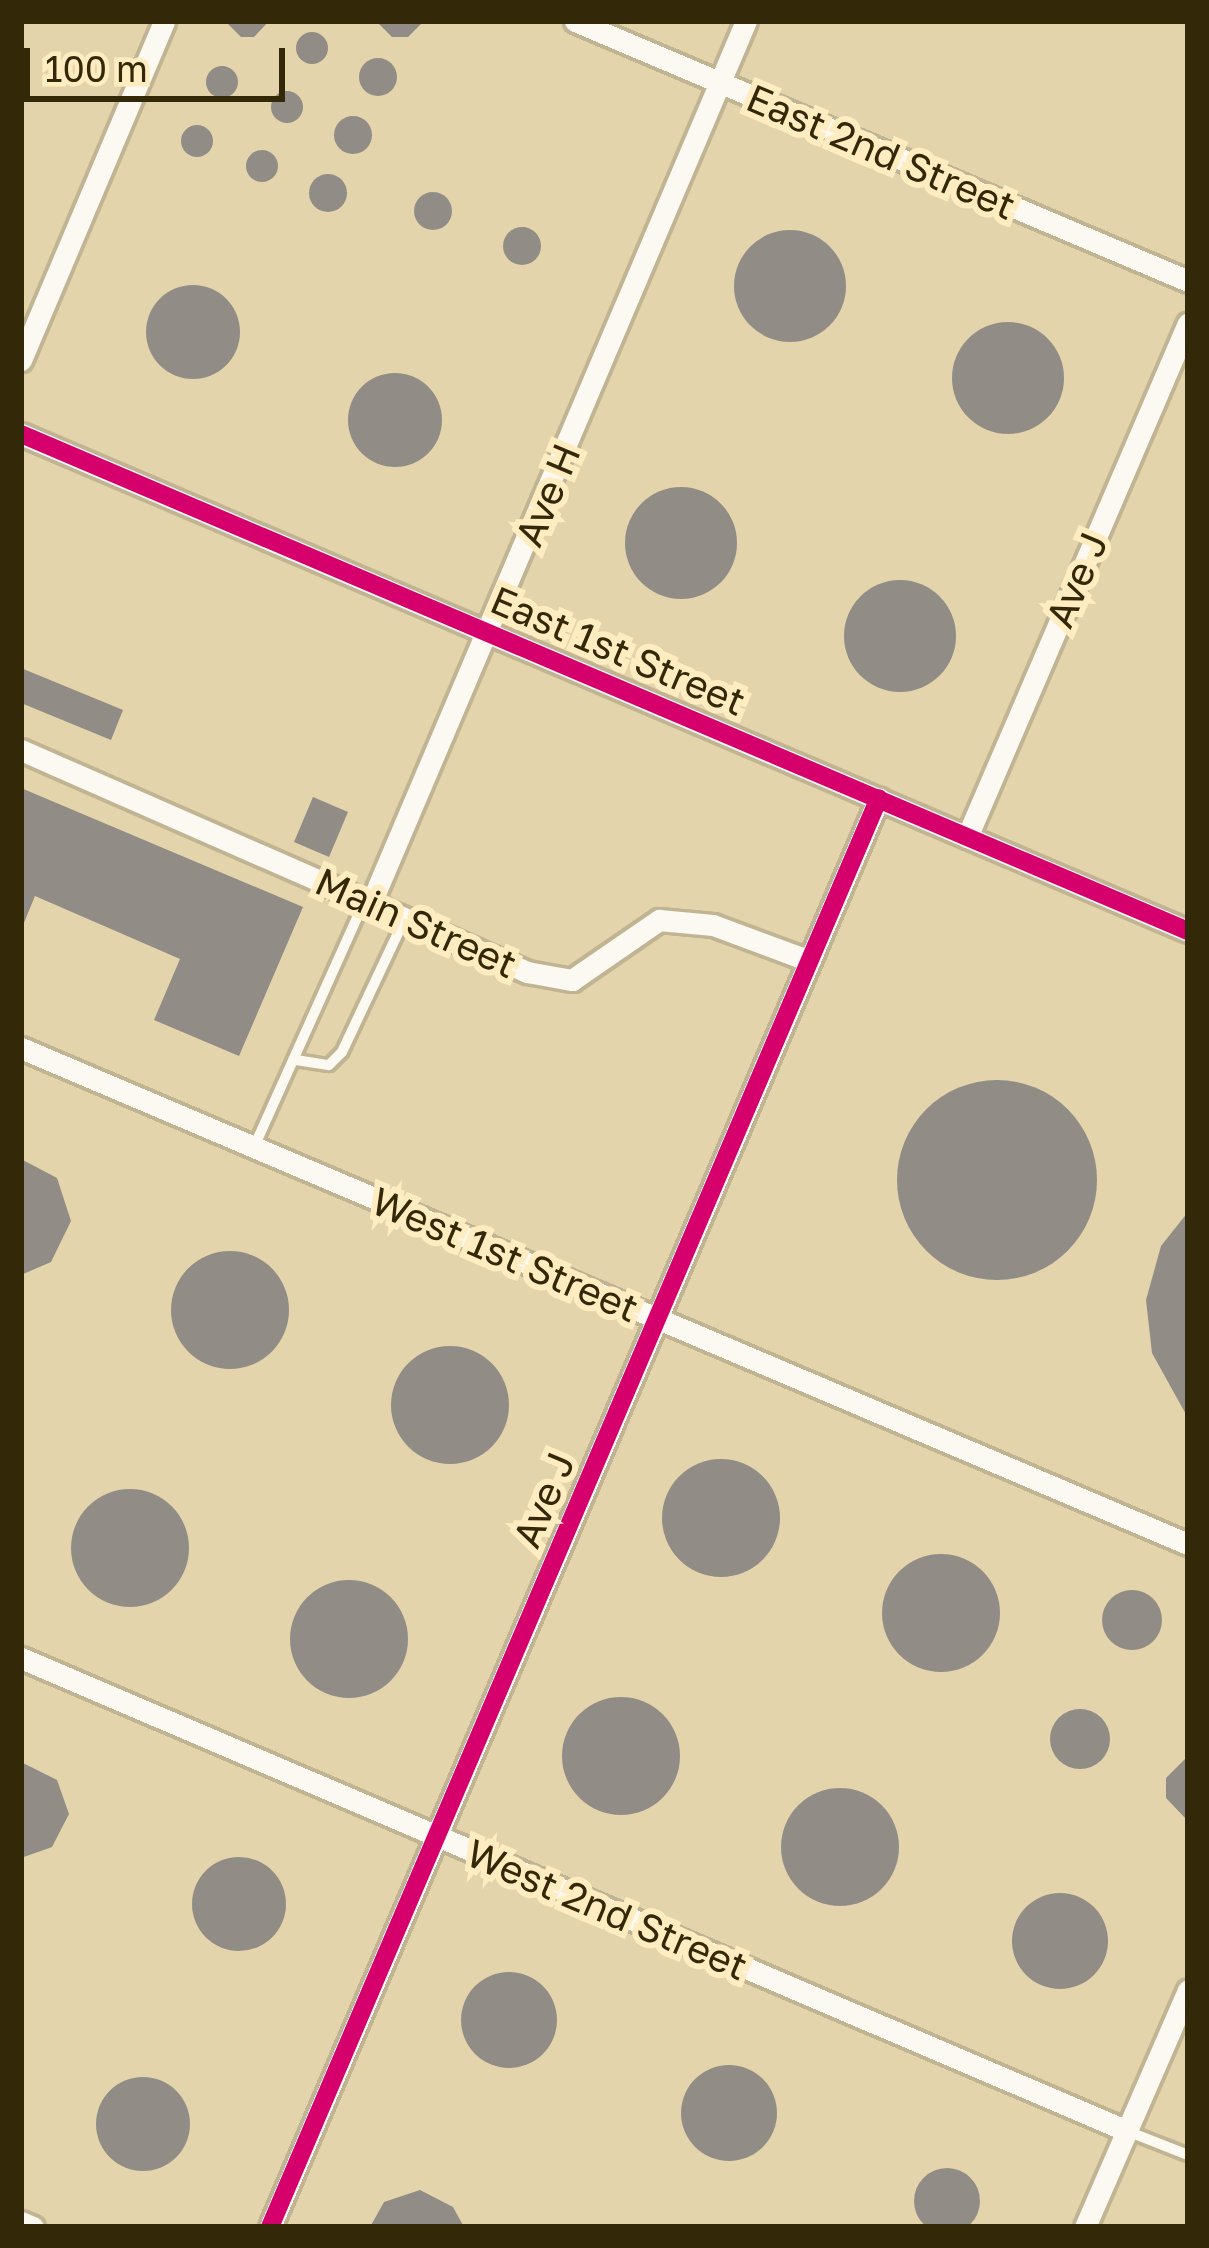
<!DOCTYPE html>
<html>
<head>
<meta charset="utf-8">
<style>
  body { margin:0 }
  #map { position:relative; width:1209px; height:2248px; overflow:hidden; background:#e4d4ab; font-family:"Golos Text",sans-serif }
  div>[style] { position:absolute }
  .building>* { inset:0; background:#918d86 }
  .round { border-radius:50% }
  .roads { filter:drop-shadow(3px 0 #c1b493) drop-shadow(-3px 0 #c1b493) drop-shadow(0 3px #c1b493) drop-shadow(0 -3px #c1b493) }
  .service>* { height:10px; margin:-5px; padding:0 5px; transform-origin:5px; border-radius:5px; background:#fbf9f2 }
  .minor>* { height:21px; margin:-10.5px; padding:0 10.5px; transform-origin:10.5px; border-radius:10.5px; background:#fbf9f2 }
  .cycleway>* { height:18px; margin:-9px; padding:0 9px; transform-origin:9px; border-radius:9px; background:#d6006c }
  span { translate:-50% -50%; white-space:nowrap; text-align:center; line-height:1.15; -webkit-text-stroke:12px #ffedc1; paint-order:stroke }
  .street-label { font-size:39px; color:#332807 }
  .frame { position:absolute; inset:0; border:24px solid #332807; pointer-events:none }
  .scale { position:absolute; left:24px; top:48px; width:261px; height:54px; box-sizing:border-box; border:6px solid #332807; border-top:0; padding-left:15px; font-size:36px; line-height:42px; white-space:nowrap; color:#332807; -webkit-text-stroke:9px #ffedc1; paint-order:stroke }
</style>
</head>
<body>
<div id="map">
  <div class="building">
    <div style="clip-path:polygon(225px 21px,269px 21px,254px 37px,241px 37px)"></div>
    <div style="clip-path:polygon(376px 21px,424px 21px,408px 37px,392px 37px)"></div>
    <div class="round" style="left:296px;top:32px;width:32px;height:32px"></div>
    <div class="round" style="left:359px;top:58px;width:38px;height:38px"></div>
    <div class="round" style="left:206px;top:66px;width:32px;height:32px"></div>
    <div class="round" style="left:271px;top:91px;width:32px;height:32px"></div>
    <div class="round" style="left:334px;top:116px;width:38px;height:38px"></div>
    <div class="round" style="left:181px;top:125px;width:32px;height:32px"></div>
    <div class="round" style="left:246px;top:150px;width:32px;height:32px"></div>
    <div class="round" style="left:309px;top:174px;width:38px;height:38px"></div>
    <div class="round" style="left:414px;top:192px;width:38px;height:38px"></div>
    <div class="round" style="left:503px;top:227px;width:38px;height:38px"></div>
    <div class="round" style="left:734px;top:230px;width:112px;height:112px"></div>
    <div class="round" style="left:146px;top:285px;width:94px;height:94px"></div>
    <div class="round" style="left:952px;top:322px;width:112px;height:112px"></div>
    <div class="round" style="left:348px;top:373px;width:94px;height:94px"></div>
    <div class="round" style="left:625px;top:487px;width:112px;height:112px"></div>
    <div class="round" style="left:844px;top:580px;width:112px;height:112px"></div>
    <div style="clip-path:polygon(21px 668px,123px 710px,111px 740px,21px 703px)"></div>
    <div style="clip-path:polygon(21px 788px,303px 907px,239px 1056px,154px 1020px,180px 959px,35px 896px,21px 930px)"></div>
    <div style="clip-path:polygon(313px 797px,348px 812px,329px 857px,294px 842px)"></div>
    <div class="round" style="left:897px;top:1080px;width:200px;height:200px"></div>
    <div style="clip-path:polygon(21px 1159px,57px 1178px,71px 1221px,51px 1262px,21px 1275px)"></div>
    <div style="clip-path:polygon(1188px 1212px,1188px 1418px,1152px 1353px,1146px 1300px,1161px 1246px)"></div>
    <div class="round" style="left:171px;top:1251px;width:118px;height:118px"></div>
    <div class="round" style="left:391px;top:1346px;width:118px;height:118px"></div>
    <div class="round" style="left:662px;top:1459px;width:118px;height:118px"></div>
    <div class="round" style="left:71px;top:1489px;width:118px;height:118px"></div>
    <div class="round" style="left:882px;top:1554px;width:118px;height:118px"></div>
    <div class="round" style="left:290px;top:1580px;width:118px;height:118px"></div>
    <div class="round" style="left:1102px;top:1590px;width:60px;height:60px"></div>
    <div class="round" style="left:562px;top:1697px;width:118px;height:118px"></div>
    <div class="round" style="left:1050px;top:1709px;width:60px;height:60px"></div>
    <div style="clip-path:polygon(1188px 1756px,1188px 1821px,1166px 1798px,1166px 1778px)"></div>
    <div style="clip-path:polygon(21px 1762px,57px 1780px,69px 1814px,52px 1847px,21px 1858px)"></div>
    <div class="round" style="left:781px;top:1788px;width:118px;height:118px"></div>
    <div class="round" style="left:192px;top:1857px;width:94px;height:94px"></div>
    <div class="round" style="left:1012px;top:1893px;width:96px;height:96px"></div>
    <div class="round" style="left:461px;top:1972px;width:96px;height:96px"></div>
    <div class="round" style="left:681px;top:2065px;width:96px;height:96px"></div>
    <div class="round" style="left:96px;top:2077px;width:94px;height:94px"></div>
    <div class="round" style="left:914px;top:2168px;width:66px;height:66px"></div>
    <div style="clip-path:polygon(420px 2190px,453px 2207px,464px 2227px,370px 2227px,384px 2202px)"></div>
  </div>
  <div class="roads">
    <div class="service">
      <div style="left:296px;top:1060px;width:33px;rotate:9deg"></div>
      <div style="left:329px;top:1065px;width:18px;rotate:-45deg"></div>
      <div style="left:342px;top:1052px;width:148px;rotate:-64.8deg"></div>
      <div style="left:254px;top:1147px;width:271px;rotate:-65.8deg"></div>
      <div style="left:1127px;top:2131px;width:66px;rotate:21.5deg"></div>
    </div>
    <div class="minor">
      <div style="left:575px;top:21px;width:666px;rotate:22.98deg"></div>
      <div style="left:21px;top:360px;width:368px;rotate:-67.1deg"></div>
      <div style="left:21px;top:434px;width:1268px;rotate:23.07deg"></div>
      <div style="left:21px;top:750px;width:553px;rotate:23.69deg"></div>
      <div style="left:527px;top:972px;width:46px;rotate:10.1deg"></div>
      <div style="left:572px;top:980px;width:106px;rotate:-34.6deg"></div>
      <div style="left:659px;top:920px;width:54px;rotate:5.3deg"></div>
      <div style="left:713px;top:925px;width:103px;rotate:20.4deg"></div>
      <div style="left:967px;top:837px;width:559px;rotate:-66.73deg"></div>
      <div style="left:371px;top:903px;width:958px;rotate:-66.97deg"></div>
      <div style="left:21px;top:1048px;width:1268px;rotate:23.03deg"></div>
      <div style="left:21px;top:1658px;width:1203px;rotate:23.15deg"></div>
      <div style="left:21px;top:2222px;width:13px;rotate:23deg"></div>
      <div style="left:270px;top:2227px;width:1553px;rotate:-66.92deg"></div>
      <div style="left:1085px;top:2227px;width:258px;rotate:-66.5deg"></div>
    </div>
  </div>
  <div class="cycleway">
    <div style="left:21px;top:434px;width:1268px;rotate:23.07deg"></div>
    <div style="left:270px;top:2227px;width:1553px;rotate:-66.92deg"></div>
  </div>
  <div class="street-label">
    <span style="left:881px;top:152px;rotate:23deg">East 2nd Street</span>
    <span style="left:548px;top:495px;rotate:-67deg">Ave H</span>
    <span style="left:1077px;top:580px;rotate:-67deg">Ave J</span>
    <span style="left:618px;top:651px;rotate:23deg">East 1st Street</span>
    <span style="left:416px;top:923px;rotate:24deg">Main Street</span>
    <span style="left:505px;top:1255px;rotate:23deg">West 1st Street</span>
    <span style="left:544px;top:1500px;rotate:-67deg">Ave J</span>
    <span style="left:607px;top:1910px;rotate:23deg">West 2nd Street</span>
  </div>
  <div class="frame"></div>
  <div class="scale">100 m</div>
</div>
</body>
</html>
